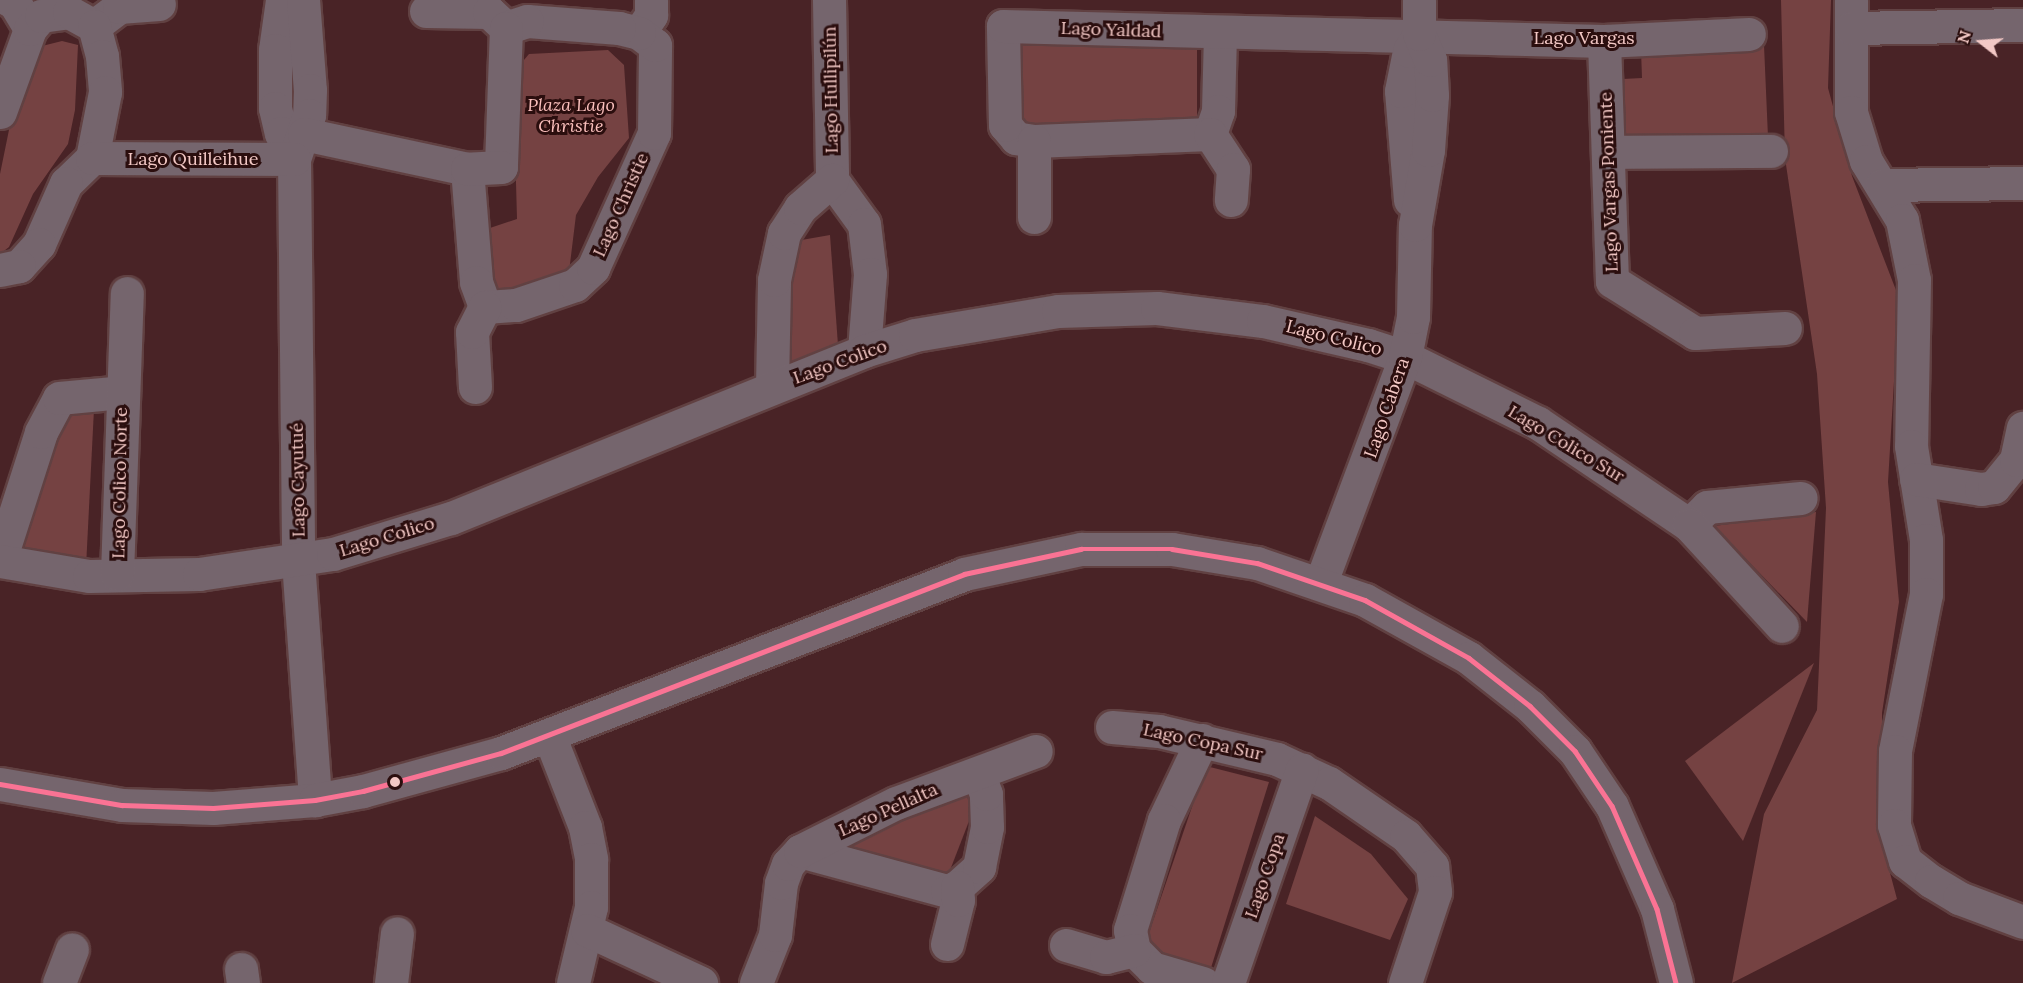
<!DOCTYPE html>
<html>
<head>
<meta charset="utf-8">
<style>
  body { margin:0 }
  #map { position:relative; width:2023px; height:983px; overflow:hidden; background:#492326; font-family:Lora,serif }
  div>[style] { position:absolute }
  .green>* { inset:0; background:#754242 }
  .roads { filter:drop-shadow(2px 0 #614142) drop-shadow(-2px 0 #614142) drop-shadow(0 2px #614142) drop-shadow(0 -2px #614142) }
  .minor>* { height:33px; margin:-16.5px; padding:0 16.5px; transform-origin:16.5px; border-radius:16.5px; background:#75656d }
  .bus-1>* { height:4.5px; margin:-2.25px; padding:0 2.25px; transform-origin:2.25px; border-radius:2.25px; background:#fa7394 }
  .dots>* { width:16px; height:16px; translate:-50% -50%; box-sizing:border-box; border:3px solid #2b0e0e; border-radius:50% }
  span { translate:-50% -50%; white-space:nowrap; text-align:center; line-height:1.15; -webkit-text-stroke:6px #2b0e0e; paint-order:stroke }
  .street-label { font-size:18px; color:#f3c8c5 }
  .park-label { font-size:18px; color:#fabfbc; font-style:italic }
  .north { position:absolute; left:1951px; top:12px; width:60px; height:60px; -webkit-text-stroke:4px #2b0e0e; paint-order:stroke; rotate:287deg; font-size:16px; font-weight:700; line-height:24px; text-align:center; color:#f3c8c5 }
  .north::after { content:''; display:block; margin:auto; width:21px; height:27px; background:#f3c8c5; clip-path:polygon(50% 0,100% 100%,50% 72%,0 100%) }
</style>
</head>
<body>
<div id="map">
  <div class="green">
    <div style="clip-path:polygon(1781px 0,1831px 0,1828px 88px,1852px 176px,1899px 298px,1888px 482px,1899px 602px,1882px 713px,1882px 843px,1897px 899px,1732px 983px,1764px 814px,1817px 710px,1826px 508px,1817px 374px,1785px 158px)"></div>
    <div style="clip-path:polygon(1020px 35px,1197px 35px,1197px 129px,1020px 129px)"></div>
    <div style="clip-path:polygon(62px 41px,78px 45px,75px 110px,68px 144px,33px 194px,9px 247px,0 254px,0 174px,22px 66px,38px 47px)"></div>
    <div style="clip-path:polygon(1764px 45px,1768px 137px,1626px 143px,1623px 79px,1642px 78px,1641px 50px)"></div>
    <div style="clip-path:polygon(608px 50px,624px 65px,629px 138px,598px 177px,576px 215px,569px 272px,509px 294px,489px 292px,484px 230px,517px 219px,513px 73px,529px 54px)"></div>
    <div style="clip-path:polygon(830px 235px,838px 345px,788px 366px,790px 242px)"></div>
    <div style="clip-path:polygon(66px 409px,94px 409px,86px 567px,18px 557px,47px 440px)"></div>
    <div style="clip-path:polygon(1816px 512px,1807px 622px,1714px 526px)"></div>
    <div style="clip-path:polygon(1814px 663px,1743px 841px,1685px 761px)"></div>
    <div style="clip-path:polygon(1206px 766px,1269px 782px,1210px 971px,1143px 950px)"></div>
    <div style="clip-path:polygon(966px 788px,971px 816px,947px 878px,839px 849px)"></div>
    <div style="clip-path:polygon(1315px 816px,1371px 854px,1408px 899px,1390px 940px,1286px 904px)"></div>
  </div>
  <div class="roads">
    <div class="minor">
      <div style="left:9px;top:0;width:5px;rotate:22deg"></div>
      <div style="left:14px;top:2px;width:31px;rotate:59deg"></div>
      <div style="left:282px;top:0;width:50px;rotate:98deg"></div>
      <div style="left:275px;top:50px;width:58px;rotate:90deg"></div>
      <div style="left:275px;top:108px;width:26px;rotate:77deg"></div>
      <div style="left:281px;top:133px;width:29px;rotate:63deg"></div>
      <div style="left:303px;top:0;width:90px;rotate:85.6deg"></div>
      <div style="left:310px;top:90px;width:25px;rotate:92deg"></div>
      <div style="left:309px;top:115px;width:46px;rotate:108.8deg"></div>
      <div style="left:294px;top:159px;width:402px;rotate:89.4deg"></div>
      <div style="left:298px;top:561px;width:240px;rotate:85.9deg"></div>
      <div style="left:829px;top:0;width:180px;rotate:89deg"></div>
      <div style="left:832px;top:180px;width:54px;rotate:54deg"></div>
      <div style="left:864px;top:224px;width:50px;rotate:83.2deg"></div>
      <div style="left:870px;top:274px;width:77px;rotate:94.5deg"></div>
      <div style="left:1851px;top:0;width:112px;rotate:90deg"></div>
      <div style="left:1851px;top:112px;width:51px;rotate:73deg"></div>
      <div style="left:1866px;top:161px;width:69px;rotate:58.6deg"></div>
      <div style="left:1902px;top:220px;width:61px;rotate:78.7deg"></div>
      <div style="left:1914px;top:280px;width:166px;rotate:91deg"></div>
      <div style="left:1911px;top:446px;width:95px;rotate:80.9deg"></div>
      <div style="left:1926px;top:540px;width:54px;rotate:90deg"></div>
      <div style="left:1926px;top:594px;width:160px;rotate:101.2deg"></div>
      <div style="left:1895px;top:751px;width:74px;rotate:90.8deg"></div>
      <div style="left:1894px;top:825px;width:38px;rotate:73deg"></div>
      <div style="left:1905px;top:861px;width:33px;rotate:38deg"></div>
      <div style="left:1931px;top:881px;width:33px;rotate:31deg"></div>
      <div style="left:1959px;top:898px;width:68px;rotate:20.6deg"></div>
      <div style="left:426px;top:11px;width:63px;rotate:0.9deg"></div>
      <div style="left:489px;top:12px;width:23px;rotate:43deg"></div>
      <div style="left:94px;top:26px;width:31px;rotate:-37deg"></div>
      <div style="left:119px;top:7px;width:40px;rotate:-4.3deg"></div>
      <div style="left:1851px;top:28px;width:172px;rotate:-1deg"></div>
      <div style="left:639px;top:33px;width:22px;rotate:-56deg"></div>
      <div style="left:651px;top:15px;width:15px;rotate:-90deg"></div>
      <div style="left:1220px;top:34px;width:77px;rotate:91.5deg"></div>
      <div style="left:1218px;top:111px;width:24px;rotate:109deg"></div>
      <div style="left:1210px;top:134px;width:176px;rotate:177.7deg"></div>
      <div style="left:1034px;top:141px;width:18px;rotate:-171deg"></div>
      <div style="left:1016px;top:138px;width:17px;rotate:-130deg"></div>
      <div style="left:1005px;top:125px;width:99px;rotate:-91.2deg"></div>
      <div style="left:1003px;top:26px;width:601px;rotate:1.43deg"></div>
      <div style="left:1604px;top:41px;width:145px;rotate:-2.8deg"></div>
      <div style="left:1604px;top:41px;width:240px;rotate:88.1deg"></div>
      <div style="left:1612px;top:281px;width:98px;rotate:32.1deg"></div>
      <div style="left:1695px;top:333px;width:90px;rotate:-3.2deg"></div>
      <div style="left:0;top:112px;width:88px;rotate:-70.1deg"></div>
      <div style="left:30px;top:29px;width:17px;rotate:-50deg"></div>
      <div style="left:41px;top:16px;width:28px;rotate:-8deg"></div>
      <div style="left:69px;top:12px;width:29px;rotate:29deg"></div>
      <div style="left:94px;top:26px;width:31px;rotate:75deg"></div>
      <div style="left:102px;top:56px;width:36px;rotate:85deg"></div>
      <div style="left:105px;top:92px;width:67px;rotate:101.1deg"></div>
      <div style="left:92px;top:158px;width:36px;rotate:136deg"></div>
      <div style="left:66px;top:183px;width:67px;rotate:113.9deg"></div>
      <div style="left:39px;top:244px;width:30px;rotate:132deg"></div>
      <div style="left:19px;top:266px;width:19px;rotate:168deg"></div>
      <div style="left:304px;top:134px;width:167px;rotate:12.1deg"></div>
      <div style="left:467px;top:169px;width:113px;rotate:85.4deg"></div>
      <div style="left:476px;top:282px;width:27px;rotate:70deg"></div>
      <div style="left:485px;top:307px;width:31px;rotate:-4deg"></div>
      <div style="left:516px;top:305px;width:62px;rotate:-18.7deg"></div>
      <div style="left:575px;top:285px;width:25px;rotate:-43deg"></div>
      <div style="left:593px;top:268px;width:148px;rotate:-65.7deg"></div>
      <div style="left:654px;top:133px;width:88px;rotate:-89.3deg"></div>
      <div style="left:655px;top:45px;width:20px;rotate:-143deg"></div>
      <div style="left:639px;top:33px;width:21px;rotate:-166deg"></div>
      <div style="left:619px;top:28px;width:92px;rotate:-175.6deg"></div>
      <div style="left:527px;top:21px;width:22px;rotate:162deg"></div>
      <div style="left:506px;top:28px;width:139px;rotate:92.1deg"></div>
      <div style="left:501px;top:167px;width:34px;rotate:177deg"></div>
      <div style="left:1210px;top:134px;width:42px;rotate:56.7deg"></div>
      <div style="left:1233px;top:169px;width:31px;rotate:94deg"></div>
      <div style="left:1034px;top:141px;width:76px;rotate:90deg"></div>
      <div style="left:1608px;top:152px;width:163px;rotate:-0.4deg"></div>
      <div style="left:92px;top:158px;width:202px;rotate:0.3deg"></div>
      <div style="left:1882px;top:185px;width:141px;rotate:-0.8deg"></div>
      <div style="left:1410px;top:200px;width:109px;rotate:-94.7deg"></div>
      <div style="left:1401px;top:91px;width:41px;rotate:-78.7deg"></div>
      <div style="left:1409px;top:51px;width:20px;rotate:-60deg"></div>
      <div style="left:475px;top:387px;width:55px;rotate:-93.1deg"></div>
      <div style="left:472px;top:332px;width:28px;rotate:-63deg"></div>
      <div style="left:772px;top:387px;width:107px;rotate:-88.9deg"></div>
      <div style="left:774px;top:280px;width:48px;rotate:-78deg"></div>
      <div style="left:784px;top:233px;width:30px;rotate:-57deg"></div>
      <div style="left:800px;top:208px;width:43px;rotate:-41.2deg"></div>
      <div style="left:1916px;top:479px;width:66px;rotate:8.7deg"></div>
      <div style="left:1981px;top:489px;width:13px;rotate:-9deg"></div>
      <div style="left:1994px;top:487px;width:35px;rotate:-51deg"></div>
      <div style="left:2016px;top:460px;width:33px;rotate:-78deg"></div>
      <div style="left:1689px;top:525px;width:25px;rotate:-45deg"></div>
      <div style="left:1707px;top:507px;width:94px;rotate:-5.5deg"></div>
      <div style="left:0;top:560px;width:134px;rotate:-72.2deg"></div>
      <div style="left:41px;top:432px;width:38px;rotate:-62deg"></div>
      <div style="left:59px;top:398px;width:63px;rotate:-5.4deg"></div>
      <div style="left:0;top:561px;width:90px;rotate:9.6deg"></div>
      <div style="left:89px;top:576px;width:110px;rotate:-1deg"></div>
      <div style="left:199px;top:574px;width:135px;rotate:-8.5deg"></div>
      <div style="left:333px;top:554px;width:123px;rotate:-17deg"></div>
      <div style="left:451px;top:518px;width:445px;rotate:-22deg"></div>
      <div style="left:864px;top:351px;width:53px;rotate:-17.4deg"></div>
      <div style="left:915px;top:335px;width:145px;rotate:-9.5deg"></div>
      <div style="left:1058px;top:311px;width:99px;rotate:-1.7deg"></div>
      <div style="left:1157px;top:308px;width:107px;rotate:7deg"></div>
      <div style="left:1263px;top:321px;width:108px;rotate:12.9deg"></div>
      <div style="left:1368px;top:345px;width:39px;rotate:18deg"></div>
      <div style="left:1405px;top:357px;width:148px;rotate:26.4deg"></div>
      <div style="left:1538px;top:423px;width:182px;rotate:34deg"></div>
      <div style="left:1689px;top:525px;width:137px;rotate:47.4deg"></div>
      <div style="left:117px;top:574px;width:281px;rotate:-88deg"></div>
      <div style="left:1321px;top:582px;width:240px;rotate:-69.5deg"></div>
      <div style="left:1405px;top:357px;width:41px;rotate:-78.7deg"></div>
      <div style="left:1413px;top:317px;width:92px;rotate:-88.8deg"></div>
      <div style="left:1415px;top:225px;width:76px;rotate:-80.2deg"></div>
      <div style="left:1428px;top:150px;width:55px;rotate:-85.8deg"></div>
      <div style="left:1432px;top:95px;width:35px;rotate:-93deg"></div>
      <div style="left:1430px;top:60px;width:28px;rotate:-113deg"></div>
      <div style="left:1419px;top:34px;width:34px;rotate:-90deg"></div>
      <div style="left:1112px;top:727px;width:47px;rotate:4.9deg"></div>
      <div style="left:1159px;top:731px;width:121px;rotate:13.3deg"></div>
      <div style="left:1277px;top:759px;width:57px;rotate:24.8deg"></div>
      <div style="left:1329px;top:783px;width:93px;rotate:34.5deg"></div>
      <div style="left:1406px;top:836px;width:40px;rotate:49deg"></div>
      <div style="left:1432px;top:866px;width:26px;rotate:83deg"></div>
      <div style="left:1435px;top:892px;width:96px;rotate:108.2deg"></div>
      <div style="left:549px;top:735px;width:99px;rotate:68.6deg"></div>
      <div style="left:585px;top:827px;width:33px;rotate:79deg"></div>
      <div style="left:591px;top:859px;width:48px;rotate:90deg"></div>
      <div style="left:591px;top:907px;width:78px;rotate:103.3deg"></div>
      <div style="left:1202px;top:740px;width:89px;rotate:115.4deg"></div>
      <div style="left:1164px;top:820px;width:115px;rotate:107.2deg"></div>
      <div style="left:1130px;top:930px;width:20px;rotate:79deg"></div>
      <div style="left:1134px;top:950px;width:25px;rotate:45deg"></div>
      <div style="left:1152px;top:968px;width:53px;rotate:16.4deg"></div>
      <div style="left:0;top:784px;width:124px;rotate:9.8deg"></div>
      <div style="left:122px;top:805px;width:91px;rotate:1.9deg"></div>
      <div style="left:213px;top:808px;width:102px;rotate:-4.5deg"></div>
      <div style="left:315px;top:800px;width:49px;rotate:-10.6deg"></div>
      <div style="left:363px;top:791px;width:143px;rotate:-15.4deg"></div>
      <div style="left:501px;top:753px;width:496px;rotate:-21.1deg"></div>
      <div style="left:964px;top:574px;width:120px;rotate:-12.1deg"></div>
      <div style="left:1081px;top:549px;width:91px"></div>
      <div style="left:1172px;top:549px;width:86px;rotate:9.4deg"></div>
      <div style="left:1257px;top:563px;width:114px;rotate:18.9deg"></div>
      <div style="left:1365px;top:600px;width:119px;rotate:29.1deg"></div>
      <div style="left:1469px;top:658px;width:78px;rotate:38.2deg"></div>
      <div style="left:1530px;top:706px;width:64px;rotate:45deg"></div>
      <div style="left:1575px;top:751px;width:66px;rotate:56.1deg"></div>
      <div style="left:1612px;top:806px;width:112px;rotate:66.4deg"></div>
      <div style="left:1657px;top:909px;width:76px;rotate:75.6deg"></div>
      <div style="left:800px;top:851px;width:152px;rotate:15.2deg"></div>
      <div style="left:947px;top:891px;width:11px;rotate:-22deg"></div>
      <div style="left:957px;top:887px;width:30px;rotate:-42deg"></div>
      <div style="left:979px;top:867px;width:41px;rotate:-78.7deg"></div>
      <div style="left:987px;top:827px;width:33px;rotate:-92deg"></div>
      <div style="left:986px;top:794px;width:22px;rotate:-111deg"></div>
      <div style="left:587px;top:930px;width:126px;rotate:24.9deg"></div>
      <div style="left:947px;top:944px;width:45px;rotate:-76deg"></div>
      <div style="left:958px;top:900px;width:13px;rotate:-94deg"></div>
      <div style="left:1066px;top:945px;width:42px;rotate:16.7deg"></div>
      <div style="left:1106px;top:957px;width:29px;rotate:-14deg"></div>
      <div style="left:241px;top:969px;width:14px;rotate:82deg"></div>
      <div style="left:59px;top:983px;width:36px;rotate:-69deg"></div>
      <div style="left:391px;top:983px;width:50px;rotate:-83.2deg"></div>
      <div style="left:756px;top:983px;width:52px;rotate:-68.4deg"></div>
      <div style="left:775px;top:935px;width:52px;rotate:-83.4deg"></div>
      <div style="left:781px;top:883px;width:20px;rotate:-70deg"></div>
      <div style="left:788px;top:864px;width:18px;rotate:-47deg"></div>
      <div style="left:800px;top:851px;width:107px;rotate:-26.6deg"></div>
      <div style="left:896px;top:803px;width:149px;rotate:-20.4deg"></div>
      <div style="left:1228px;top:983px;width:226px;rotate:-70.9deg"></div>
    </div>
  </div>
  <div class="bus-1">
    <div style="left:0;top:784px;width:124px;rotate:9.8deg"></div>
    <div style="left:122px;top:805px;width:91px;rotate:1.9deg"></div>
    <div style="left:213px;top:808px;width:102px;rotate:-4.5deg"></div>
    <div style="left:315px;top:800px;width:49px;rotate:-10.6deg"></div>
    <div style="left:363px;top:791px;width:143px;rotate:-15.4deg"></div>
    <div style="left:501px;top:753px;width:496px;rotate:-21.1deg"></div>
    <div style="left:964px;top:574px;width:120px;rotate:-12.1deg"></div>
    <div style="left:1081px;top:549px;width:91px"></div>
    <div style="left:1172px;top:549px;width:86px;rotate:9.4deg"></div>
    <div style="left:1257px;top:563px;width:114px;rotate:18.9deg"></div>
    <div style="left:1365px;top:600px;width:119px;rotate:29.1deg"></div>
    <div style="left:1469px;top:658px;width:78px;rotate:38.2deg"></div>
    <div style="left:1530px;top:706px;width:64px;rotate:45deg"></div>
    <div style="left:1575px;top:751px;width:66px;rotate:56.1deg"></div>
    <div style="left:1612px;top:806px;width:112px;rotate:66.4deg"></div>
    <div style="left:1657px;top:909px;width:76px;rotate:75.6deg"></div>
  </div>
  <div class="dots">
    <div style="left:395px;top:782px;background:#f3c8c5"></div>
  </div>
  <div class="street-label">
    <span style="left:1111px;top:30px;rotate:2deg">Lago Yaldad</span>
    <span style="left:1584px;top:38px">Lago Vargas</span>
    <span style="left:831px;top:90px;rotate:-91deg">Lago Hullipilún</span>
    <span style="left:193px;top:159px">Lago Quilleihue</span>
    <span style="left:1609px;top:182px;rotate:-92deg">Lago Vargas Poniente</span>
    <span style="left:621px;top:205px;rotate:-66deg">Lago Christie</span>
    <span style="left:1334px;top:338px;rotate:14deg">Lago Colico</span>
    <span style="left:840px;top:362px;rotate:-20deg">Lago Colico</span>
    <span style="left:1387px;top:408px;rotate:-71deg">Lago Cabera</span>
    <span style="left:1566px;top:444px;rotate:31deg">Lago Colico Sur</span>
    <span style="left:298px;top:480px;rotate:-91deg">Lago Cayutué</span>
    <span style="left:120px;top:483px;rotate:-89deg">Lago Colico Norte</span>
    <span style="left:387px;top:537px;rotate:-17deg">Lago Colico</span>
    <span style="left:1203px;top:742px;rotate:12deg">Lago Copa Sur</span>
    <span style="left:888px;top:810px;rotate:-24deg">Lago Pellalta</span>
    <span style="left:1265px;top:876px;rotate:-71deg">Lago Copa</span>
  </div>
  <div class="park-label">
    <span style="left:571px;top:116px">Plaza Lago<br>Christie</span>
  </div>
  <div class="north">N</div>
</div>
</body>
</html>
